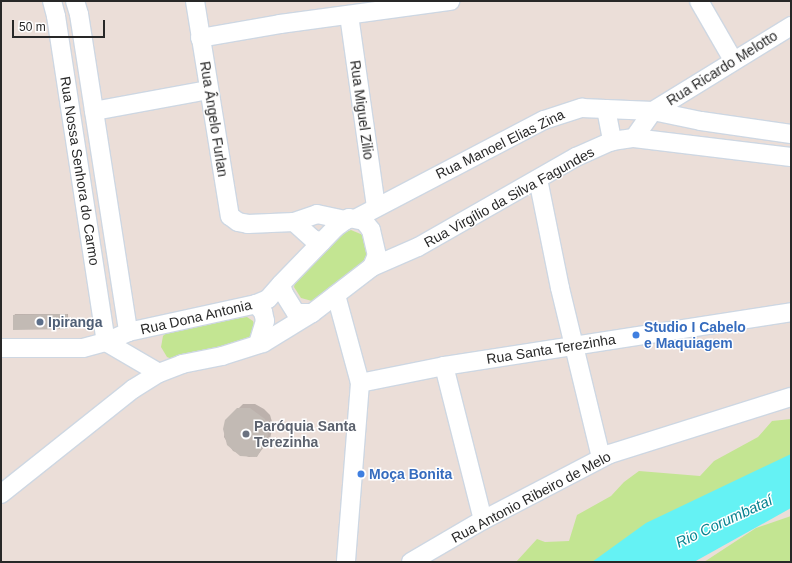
<!DOCTYPE html>
<html>
<head>
<meta charset="utf-8">
<style>
  body { margin:0 }
  #map { position:relative; width:792px; height:563px; overflow:hidden; background:#ebded8; font-family:Helvetica,sans-serif }
  div>[style] { position:absolute }
  .green>* { inset:0; background:#c3e592 }
  .water>* { inset:0; background:#65f2f4 }
  .shadow>* { inset:0; background:#0003 }
  .building>* { inset:0; background:#c2bab4 }
  .roads { filter:drop-shadow(1px 0 #ced7e2) drop-shadow(-1px 0 #ced7e2) drop-shadow(0 1px #ced7e2) drop-shadow(0 -1px #ced7e2) }
  .minor>* { height:18px; margin:-9px; padding:0 9px; transform-origin:9px; border-radius:9px; background:#fff }
  .dots>* { width:11px; height:11px; translate:-50% -50%; box-sizing:border-box; border:2px solid #fff; border-radius:50% }
  span { translate:-50% -50%; white-space:nowrap; text-align:center; line-height:1.15; -webkit-text-stroke:3px #fff; paint-order:stroke }
  .street-label { font-size:14px; color:#282828 }
  .service-label { font-size:14px; color:#4e5e75; font-weight:700 }
  .left { translate:0 -50%; text-align:left }
  .shop-label { font-size:14px; color:#366cbe; font-weight:700 }
  .worship-label { font-size:14px; color:#5b616d; font-weight:700 }
  .water-label { font-size:15px; color:#08828f; font-style:italic }
  .frame { position:absolute; inset:0; border:2px solid #282828; pointer-events:none }
  .scale { position:absolute; left:12px; top:20px; width:93px; height:18px; box-sizing:border-box; border:2px solid #282828; border-top:0; padding-left:5px; font-size:12px; line-height:14px; white-space:nowrap; color:#282828; -webkit-text-stroke:3px #fff; paint-order:stroke }
</style>
</head>
<body>
<div id="map">
  <div class="green">
    <div style="clip-path:polygon(351px 230px,363px 235px,370px 260px,324px 297px,312px 301px,301px 298px,294px 287px,297px 274px,337px 236px)"></div>
    <div style="clip-path:polygon(247px 317px,253px 321px,256px 330px,251px 338px,177px 361px,167px 357px,161px 347px,163px 336px,171px 328px)"></div>
    <div style="clip-path:polygon(791px 419px,791px 466px,619px 562px,516px 562px,537px 539px,545px 542px,569px 541px,577px 515px,611px 496px,624px 482px,639px 471px,700px 476px,714px 461px,758px 437px,772px 421px)"></div>
    <div style="clip-path:polygon(791px 516px,791px 562px,704px 562px,756px 528px)"></div>
  </div>
  <div class="water">
    <div style="clip-path:polygon(791px 454px,791px 508px,694px 562px,592px 562px,646px 523px)"></div>
  </div>
  <div class="shadow">
    <div style="clip-path:polygon(15px 314px,68px 314px,68px 327px,14px 316px)"></div>
    <div style="clip-path:polygon(243px 404px,255px 404px,264px 409px,270px 415px,273px 425px,270px 439px,257px 456px,249px 457px,233px 451px,224px 437px,226px 421px)"></div>
  </div>
  <div class="building">
    <div style="clip-path:polygon(67px 314px,68px 329px,13px 330px,13px 315px)"></div>
    <div style="clip-path:polygon(237px 408px,250px 408px,265px 419px,269px 430px,267px 439px,257px 457px,240px 456px,227px 445px,223px 429px,225px 420px)"></div>
  </div>
  <div class="roads">
    <div class="minor">
      <div style="left:52px;top:1px;width:16px;rotate:75deg"></div>
      <div style="left:56px;top:16px;width:330px;rotate:81.3deg"></div>
      <div style="left:75px;top:1px;width:14px;rotate:73deg"></div>
      <div style="left:79px;top:14px;width:322px;rotate:81.2deg"></div>
      <div style="left:195px;top:1px;width:218px;rotate:80.8deg"></div>
      <div style="left:230px;top:216px;width:10px;rotate:37deg"></div>
      <div style="left:238px;top:222px;width:10px;rotate:11deg"></div>
      <div style="left:248px;top:224px;width:46px;rotate:-2.5deg"></div>
      <div style="left:294px;top:222px;width:24px;rotate:-19deg"></div>
      <div style="left:317px;top:214px;width:30px;rotate:12deg"></div>
      <div style="left:699px;top:1px;width:68px;rotate:60deg"></div>
      <div style="left:349px;top:15px;width:193px;rotate:82deg"></div>
      <div style="left:200px;top:38px;width:81px;rotate:-9.9deg"></div>
      <div style="left:280px;top:24px;width:172px;rotate:-7.7deg"></div>
      <div style="left:606px;top:109px;width:33px;rotate:79deg"></div>
      <div style="left:94px;top:111px;width:116px;rotate:-10.4deg"></div>
      <div style="left:634px;top:138px;width:33px;rotate:-55deg"></div>
      <div style="left:653px;top:111px;width:162px;rotate:-31.6deg"></div>
      <div style="left:538px;top:179px;width:111px;rotate:78.6deg"></div>
      <div style="left:560px;top:288px;width:175px;rotate:76.4deg"></div>
      <div style="left:349px;top:218px;width:15px;rotate:11deg"></div>
      <div style="left:364px;top:221px;width:11px;rotate:52deg"></div>
      <div style="left:371px;top:230px;width:26px;rotate:77deg"></div>
      <div style="left:377px;top:255px;width:13px;rotate:113deg"></div>
      <div style="left:372px;top:267px;width:76px;rotate:142.5deg"></div>
      <div style="left:312px;top:313px;width:16px;rotate:180deg"></div>
      <div style="left:296px;top:313px;width:22px;rotate:-122deg"></div>
      <div style="left:284px;top:294px;width:10px;rotate:-107deg"></div>
      <div style="left:281px;top:284px;width:78px;rotate:-46deg"></div>
      <div style="left:335px;top:228px;width:17px;rotate:-36deg"></div>
      <div style="left:357px;top:218px;width:211px;rotate:-27.7deg"></div>
      <div style="left:544px;top:120px;width:40px;rotate:-18deg"></div>
      <div style="left:582px;top:108px;width:71px;rotate:2.4deg"></div>
      <div style="left:653px;top:111px;width:49px;rotate:11.8deg"></div>
      <div style="left:701px;top:121px;width:91px;rotate:8.2deg"></div>
      <div style="left:294px;top:222px;width:25px;rotate:42deg"></div>
      <div style="left:313px;top:239px;width:9px;rotate:21deg"></div>
      <div style="left:372px;top:267px;width:50px;rotate:-23.5deg"></div>
      <div style="left:418px;top:247px;width:182px;rotate:-29.7deg"></div>
      <div style="left:576px;top:157px;width:39px;rotate:-24deg"></div>
      <div style="left:612px;top:141px;width:22px;rotate:-8deg"></div>
      <div style="left:634px;top:138px;width:158px;rotate:6.9deg"></div>
      <div style="left:336px;top:295px;width:91px;rotate:74.7deg"></div>
      <div style="left:360px;top:383px;width:180px;rotate:94.5deg"></div>
      <div style="left:256px;top:304px;width:11px;rotate:49deg"></div>
      <div style="left:263px;top:312px;width:9px;rotate:77deg"></div>
      <div style="left:265px;top:321px;width:24px;rotate:107deg"></div>
      <div style="left:106px;top:342px;width:61px;rotate:30.3deg"></div>
      <div style="left:1px;top:348px;width:82px"></div>
      <div style="left:83px;top:348px;width:24px;rotate:-15deg"></div>
      <div style="left:106px;top:342px;width:24px;rotate:-24deg"></div>
      <div style="left:128px;top:332px;width:131px;rotate:-12.3deg"></div>
      <div style="left:256px;top:304px;width:13px;rotate:-23deg"></div>
      <div style="left:268px;top:299px;width:20px;rotate:-49deg"></div>
      <div style="left:444px;top:366px;width:159px;rotate:75.8deg"></div>
      <div style="left:360px;top:383px;width:86px;rotate:-11.4deg"></div>
      <div style="left:444px;top:366px;width:351px;rotate:-8.8deg"></div>
      <div style="left:1px;top:494px;width:169px;rotate:-38.5deg"></div>
      <div style="left:133px;top:389px;width:31px;rotate:-32deg"></div>
      <div style="left:159px;top:373px;width:25px;rotate:-21deg"></div>
      <div style="left:182px;top:364px;width:41px;rotate:-11.3deg"></div>
      <div style="left:222px;top:356px;width:43px;rotate:-17.6deg"></div>
      <div style="left:263px;top:343px;width:57px;rotate:-31.5deg"></div>
      <div style="left:411px;top:562px;width:83px;rotate:-30.3deg"></div>
      <div style="left:483px;top:520px;width:143px;rotate:-27.5deg"></div>
      <div style="left:610px;top:454px;width:190px;rotate:-17.5deg"></div>
    </div>
  </div>
  <div class="dots">
    <div style="left:40px;top:322px;background:#5c6f8a"></div>
    <div style="left:636px;top:335px;background:#3f7fe0"></div>
    <div style="left:246px;top:434px;background:#6b7280"></div>
    <div style="left:361px;top:474px;background:#3f7fe0"></div>
  </div>
  <div class="street-label">
    <span style="left:722px;top:68px;rotate:-32deg">Rua Ricardo Melotto</span>
    <span style="left:362px;top:110px;rotate:82deg">Rua Miguel Zilio</span>
    <span style="left:214px;top:119px;rotate:81deg">Rua Ângelo Furlan</span>
    <span style="left:500px;top:144px;rotate:-26deg">Rua Manoel Elias Zina</span>
    <span style="left:80px;top:171px;rotate:81deg">Rua Nossa Senhora do Carmo</span>
    <span style="left:509px;top:197px;rotate:-29deg">Rua Virgílio da Silva Fagundes</span>
    <span style="left:196px;top:317px;rotate:-13deg">Rua Dona Antonia</span>
    <span style="left:551px;top:349px;rotate:-9deg">Rua Santa Terezinha</span>
    <span style="left:531px;top:497px;rotate:-28deg">Rua Antonio Ribeiro de Melo</span>
  </div>
  <div class="service-label">
    <span class="left" style="left:48px;top:322px">Ipiranga</span>
  </div>
  <div class="shop-label">
    <span class="left" style="left:644px;top:335px">Studio I Cabelo<br>e Maquiagem</span>
    <span class="left" style="left:369px;top:474px">Moça Bonita</span>
  </div>
  <div class="worship-label">
    <span class="left" style="left:254px;top:434px">Paróquia Santa<br>Terezinha</span>
  </div>
  <div class="water-label">
    <span style="left:724px;top:521px;rotate:-25deg">Rio Corumbataí</span>
  </div>
  <div class="frame"></div>
  <div class="scale">50 m</div>
</div>
</body>
</html>
